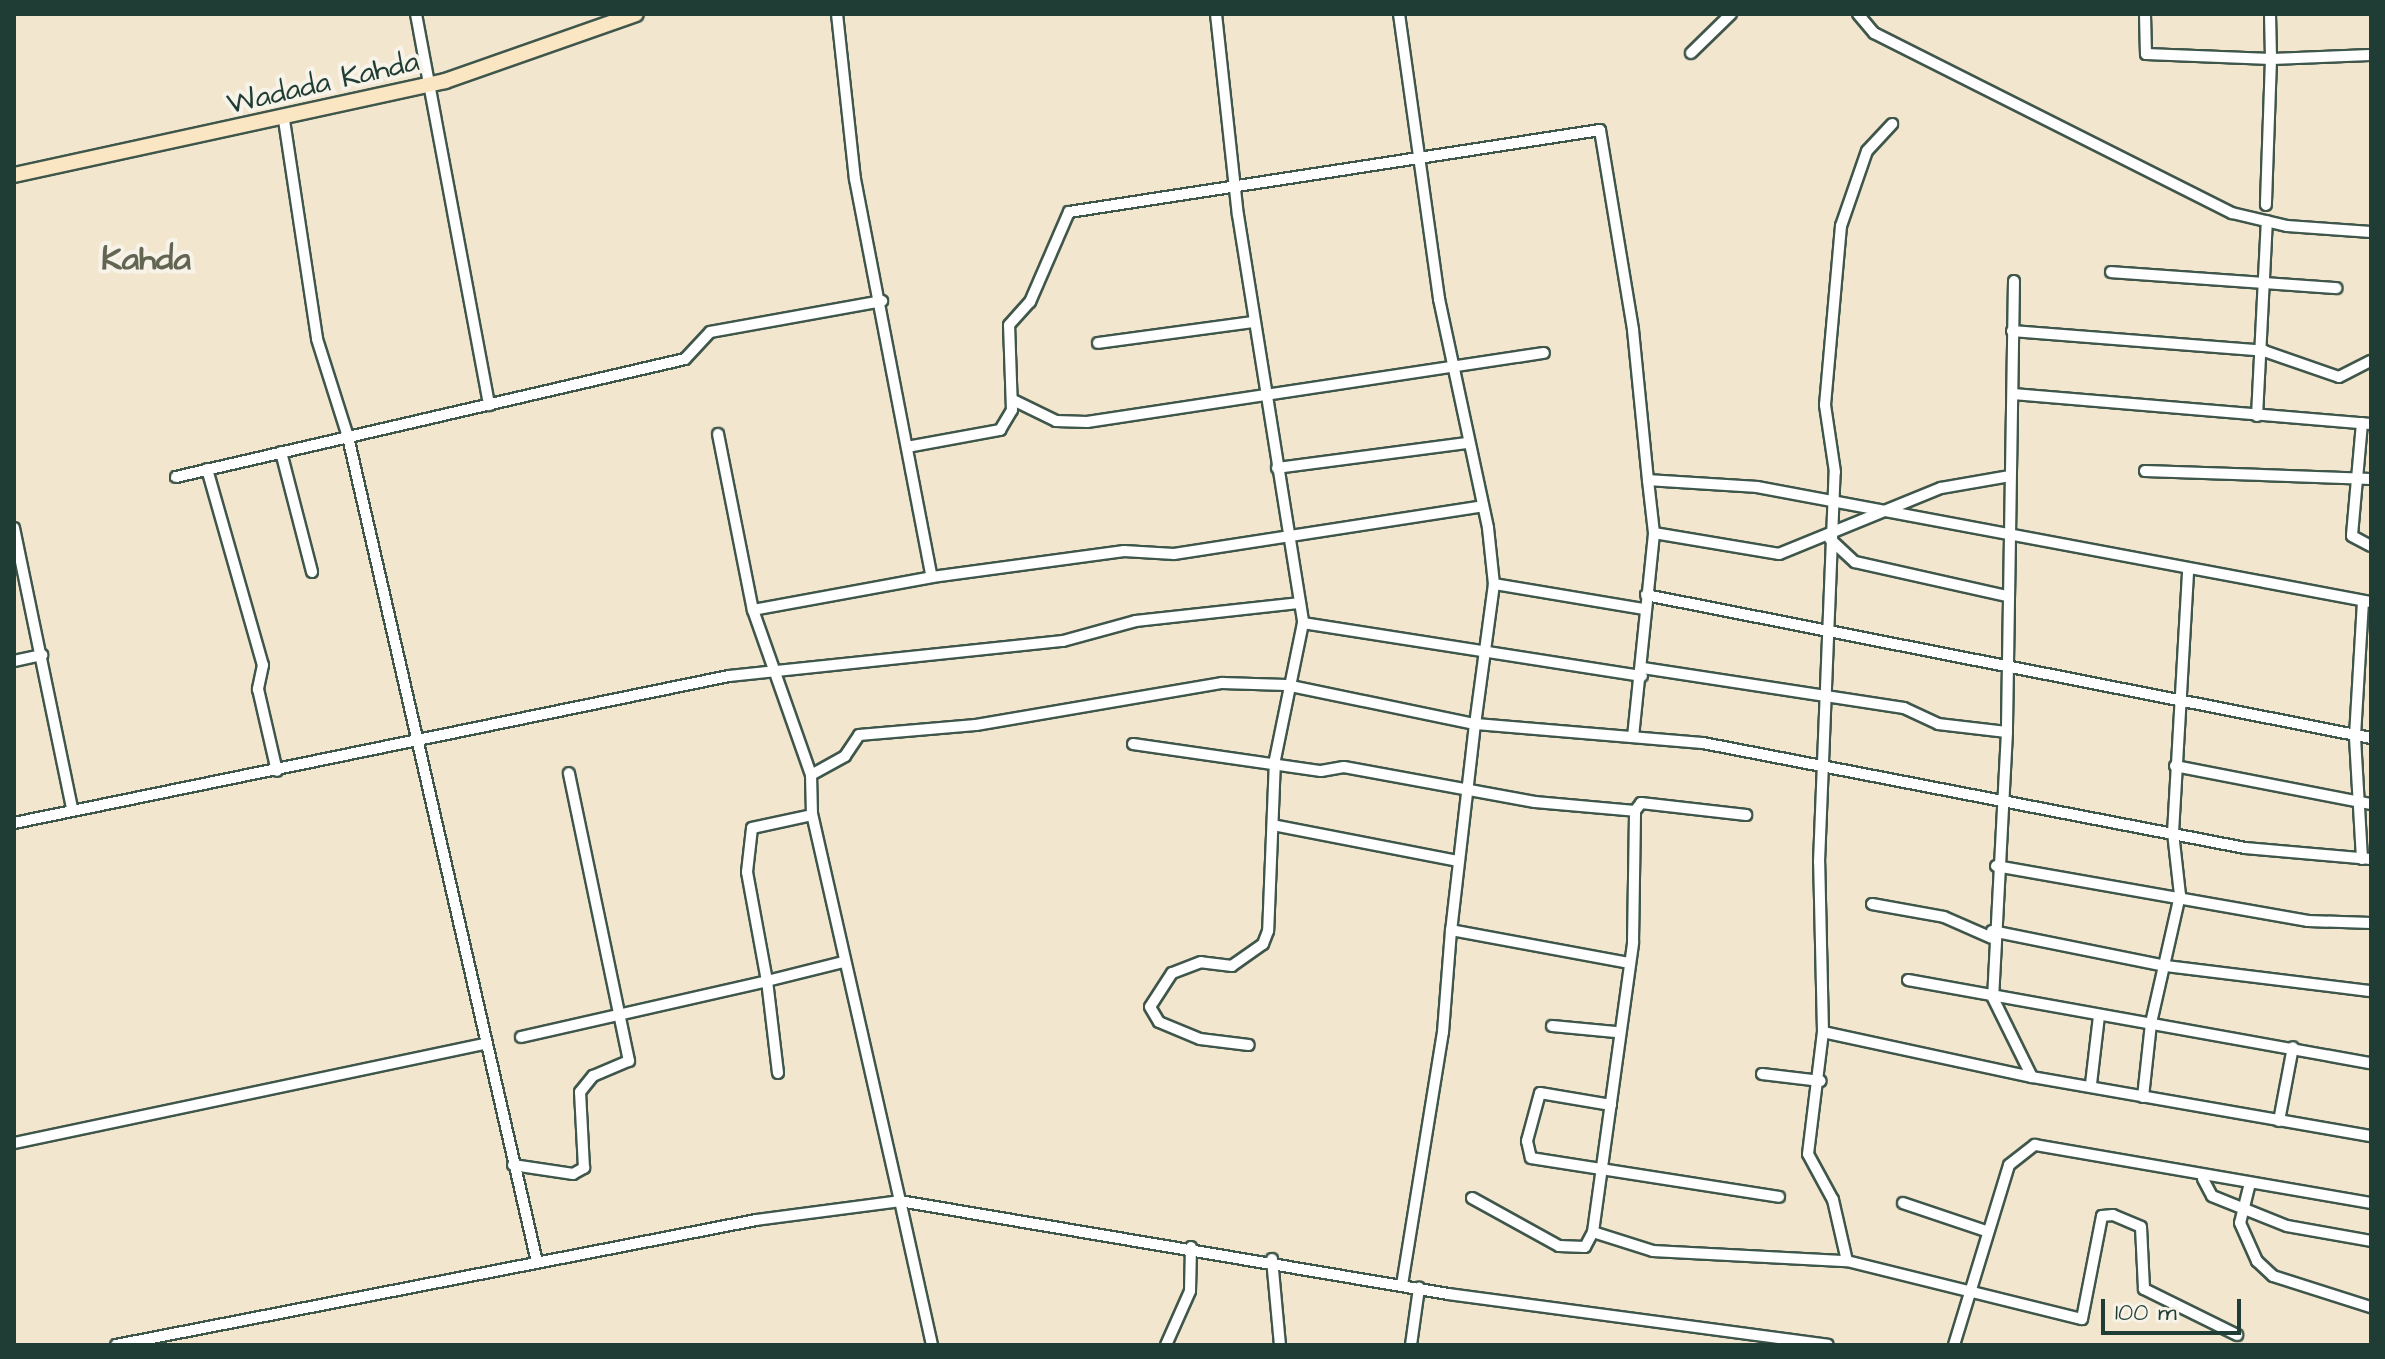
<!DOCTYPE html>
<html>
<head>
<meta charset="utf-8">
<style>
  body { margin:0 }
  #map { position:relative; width:2385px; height:1359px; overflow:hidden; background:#f2e6ce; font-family:"Architects Daughter",sans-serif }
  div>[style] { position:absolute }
  .roads { filter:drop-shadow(2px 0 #3f564b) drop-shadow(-2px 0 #3f564b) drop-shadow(0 2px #3f564b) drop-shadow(0 -2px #3f564b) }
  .minor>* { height:10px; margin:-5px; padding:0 5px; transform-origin:5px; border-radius:5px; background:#fff }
  .secondary>* { height:14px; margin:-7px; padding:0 7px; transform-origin:7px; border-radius:7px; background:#fbe6c4 }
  span { translate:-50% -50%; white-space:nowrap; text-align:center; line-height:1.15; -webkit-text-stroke:8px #f7f3e8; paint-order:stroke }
  .street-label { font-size:30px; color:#1f3d34 }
  .quarter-label { font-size:34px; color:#626552; font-weight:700 }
  .frame { position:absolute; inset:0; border:16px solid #1f3d34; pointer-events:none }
  .scale { position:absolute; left:2101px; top:1299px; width:140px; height:36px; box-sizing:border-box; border:4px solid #1f3d34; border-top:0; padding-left:10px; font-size:24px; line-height:28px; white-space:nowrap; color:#1f3d34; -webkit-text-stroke:6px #f7f3e8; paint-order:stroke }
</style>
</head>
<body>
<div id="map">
  <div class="roads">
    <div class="minor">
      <div style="left:416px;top:14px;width:398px;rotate:79.4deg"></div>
      <div style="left:837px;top:14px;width:166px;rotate:83.8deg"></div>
      <div style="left:855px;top:179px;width:405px;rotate:79.1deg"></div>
      <div style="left:1216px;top:14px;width:202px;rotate:83.8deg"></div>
      <div style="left:1238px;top:215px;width:413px;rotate:80.9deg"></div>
      <div style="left:1303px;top:623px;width:140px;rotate:101.6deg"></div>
      <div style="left:1275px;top:760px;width:171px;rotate:92.3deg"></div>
      <div style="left:1268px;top:931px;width:14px;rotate:111deg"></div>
      <div style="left:1263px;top:944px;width:38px;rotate:145deg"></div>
      <div style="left:1232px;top:966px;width:31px;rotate:-173deg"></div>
      <div style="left:1201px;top:962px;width:31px;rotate:159deg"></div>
      <div style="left:1172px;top:973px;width:40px;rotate:122.9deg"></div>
      <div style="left:1150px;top:1007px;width:17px;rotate:59deg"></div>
      <div style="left:1159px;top:1022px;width:44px;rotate:22.5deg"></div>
      <div style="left:1200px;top:1039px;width:49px;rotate:7deg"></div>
      <div style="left:1399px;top:14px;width:288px;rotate:82deg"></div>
      <div style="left:1439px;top:299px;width:234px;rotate:77.9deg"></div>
      <div style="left:1488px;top:528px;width:56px;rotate:83.9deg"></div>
      <div style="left:1494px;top:584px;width:141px;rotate:97.7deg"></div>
      <div style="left:1475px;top:724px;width:229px;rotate:4.8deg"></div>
      <div style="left:1703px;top:743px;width:552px;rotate:10.96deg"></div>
      <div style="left:2245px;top:848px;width:126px;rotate:5deg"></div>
      <div style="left:1858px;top:14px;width:25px;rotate:50deg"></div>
      <div style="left:1874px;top:33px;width:401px;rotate:26.7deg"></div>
      <div style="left:2232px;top:213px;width:57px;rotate:13.3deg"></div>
      <div style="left:2287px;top:226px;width:84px;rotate:4.1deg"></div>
      <div style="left:2145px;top:14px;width:40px;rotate:88.6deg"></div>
      <div style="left:2146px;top:54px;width:125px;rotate:2.3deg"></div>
      <div style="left:2271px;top:59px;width:146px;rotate:92deg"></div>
      <div style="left:2270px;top:14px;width:45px;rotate:88.7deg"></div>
      <div style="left:2271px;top:59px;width:100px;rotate:-2.3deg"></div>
      <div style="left:1691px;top:53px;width:56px;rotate:-44.3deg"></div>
      <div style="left:284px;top:120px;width:221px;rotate:81.4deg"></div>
      <div style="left:317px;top:339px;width:103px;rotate:72.4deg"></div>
      <div style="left:348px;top:437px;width:846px;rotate:77.1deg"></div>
      <div style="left:2111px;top:272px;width:226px;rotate:4.1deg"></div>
      <div style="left:2014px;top:281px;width:451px;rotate:90.9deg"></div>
      <div style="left:2007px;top:732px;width:266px;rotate:93deg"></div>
      <div style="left:1993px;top:998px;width:88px;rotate:63.7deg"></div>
      <div style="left:2032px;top:1077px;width:344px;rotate:9.9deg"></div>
      <div style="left:2012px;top:331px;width:253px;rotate:4.5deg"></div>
      <div style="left:2264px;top:351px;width:79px;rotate:19.1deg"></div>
      <div style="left:2339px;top:377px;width:36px;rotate:-27deg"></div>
      <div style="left:1098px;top:343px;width:157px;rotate:-7.7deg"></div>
      <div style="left:2013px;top:394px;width:359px;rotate:4.8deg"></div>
      <div style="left:1013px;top:400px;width:48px;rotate:26deg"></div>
      <div style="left:1056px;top:421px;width:31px;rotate:2deg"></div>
      <div style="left:1087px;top:422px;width:462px;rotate:-8.6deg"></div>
      <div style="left:2257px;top:416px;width:195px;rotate:-87.1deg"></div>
      <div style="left:2362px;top:423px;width:113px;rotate:95.1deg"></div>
      <div style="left:2352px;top:536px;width:21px;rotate:28deg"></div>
      <div style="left:718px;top:434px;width:179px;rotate:78.8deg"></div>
      <div style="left:753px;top:610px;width:175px;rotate:70.6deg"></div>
      <div style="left:907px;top:447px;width:95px;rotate:-10.4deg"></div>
      <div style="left:1000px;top:430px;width:23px;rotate:-59deg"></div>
      <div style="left:1012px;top:410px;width:85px;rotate:-92deg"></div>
      <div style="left:1009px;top:325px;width:31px;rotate:-48deg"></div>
      <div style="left:1030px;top:302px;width:98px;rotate:-66.6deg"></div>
      <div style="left:1069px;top:212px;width:537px;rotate:-8.78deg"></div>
      <div style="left:1600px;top:130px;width:203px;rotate:80.6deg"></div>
      <div style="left:1633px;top:330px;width:151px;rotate:84.3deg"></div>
      <div style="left:1648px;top:480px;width:109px;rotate:3.7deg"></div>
      <div style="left:1757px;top:487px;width:625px;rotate:10.61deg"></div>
      <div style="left:281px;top:452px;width:124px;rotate:75.5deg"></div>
      <div style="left:1277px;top:468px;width:192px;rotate:-7.5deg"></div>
      <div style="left:207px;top:469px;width:204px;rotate:74.1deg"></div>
      <div style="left:263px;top:665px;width:25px;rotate:102deg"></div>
      <div style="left:258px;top:689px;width:84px;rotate:77deg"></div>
      <div style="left:2145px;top:471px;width:226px;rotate:2deg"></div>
      <div style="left:176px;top:477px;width:522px;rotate:-13.05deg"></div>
      <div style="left:685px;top:359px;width:37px;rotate:-47deg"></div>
      <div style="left:710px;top:332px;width:175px;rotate:-10.2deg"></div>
      <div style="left:14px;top:528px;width:287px;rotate:78.3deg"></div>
      <div style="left:1654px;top:533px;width:127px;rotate:9.5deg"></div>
      <div style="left:1779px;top:554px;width:175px;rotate:-22.2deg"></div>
      <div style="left:1941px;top:488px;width:70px;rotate:-9.9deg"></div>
      <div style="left:1830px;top:539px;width:34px;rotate:43deg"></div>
      <div style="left:1855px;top:562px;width:156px;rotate:12.6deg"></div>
      <div style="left:1494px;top:584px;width:152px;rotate:9.5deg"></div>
      <div style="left:1646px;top:595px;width:739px;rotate:11.16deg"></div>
      <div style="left:753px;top:610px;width:182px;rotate:-10.4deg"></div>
      <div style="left:932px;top:577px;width:194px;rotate:-7.7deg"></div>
      <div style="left:1124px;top:551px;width:50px;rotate:3.4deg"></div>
      <div style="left:1174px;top:554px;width:309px;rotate:-8.8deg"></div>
      <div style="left:1303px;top:623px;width:343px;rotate:8.9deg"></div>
      <div style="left:14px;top:661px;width:29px;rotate:-12deg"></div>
      <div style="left:1643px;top:668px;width:264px;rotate:8.7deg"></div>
      <div style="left:1904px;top:708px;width:38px;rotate:25deg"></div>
      <div style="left:1938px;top:724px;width:69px;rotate:6.6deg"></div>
      <div style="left:1633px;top:737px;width:205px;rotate:-84.1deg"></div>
      <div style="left:1654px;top:533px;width:53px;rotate:-96.5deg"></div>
      <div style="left:1133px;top:744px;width:190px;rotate:8.2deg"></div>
      <div style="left:1321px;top:771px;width:23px;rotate:-10deg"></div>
      <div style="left:1344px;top:767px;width:194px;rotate:10.4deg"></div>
      <div style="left:1535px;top:802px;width:100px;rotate:5.1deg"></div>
      <div style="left:1635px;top:811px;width:10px;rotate:-53deg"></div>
      <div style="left:1641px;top:803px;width:106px;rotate:6.5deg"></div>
      <div style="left:2175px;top:766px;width:200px;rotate:11deg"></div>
      <div style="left:14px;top:823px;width:730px;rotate:-11.62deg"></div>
      <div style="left:729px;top:676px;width:336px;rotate:-6deg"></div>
      <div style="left:1063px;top:641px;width:76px;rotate:-15.3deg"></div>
      <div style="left:1136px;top:621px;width:165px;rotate:-6.3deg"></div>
      <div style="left:1273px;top:825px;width:188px;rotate:11deg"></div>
      <div style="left:2362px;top:859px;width:123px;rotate:-93.3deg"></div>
      <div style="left:2355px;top:736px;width:134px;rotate:-86.6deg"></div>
      <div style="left:1996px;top:866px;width:317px;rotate:10deg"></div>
      <div style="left:2308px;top:921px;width:63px;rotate:1.8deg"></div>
      <div style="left:1872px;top:904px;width:73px;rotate:10.2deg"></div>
      <div style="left:1944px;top:917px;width:52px;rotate:23.6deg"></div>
      <div style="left:1992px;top:931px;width:177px;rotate:11.4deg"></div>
      <div style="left:2166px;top:966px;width:207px;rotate:7deg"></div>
      <div style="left:1908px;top:980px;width:470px;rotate:10.2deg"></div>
      <div style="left:1552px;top:1026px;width:64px;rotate:5.4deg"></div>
      <div style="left:1823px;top:1032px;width:214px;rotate:12.2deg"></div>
      <div style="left:521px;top:1037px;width:252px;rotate:-12.8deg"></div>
      <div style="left:767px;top:981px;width:111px;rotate:-100.4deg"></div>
      <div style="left:747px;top:872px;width:44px;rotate:-83.5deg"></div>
      <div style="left:752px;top:828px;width:61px;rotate:-12.2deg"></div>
      <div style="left:778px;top:1073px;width:93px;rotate:-96.8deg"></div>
      <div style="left:767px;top:981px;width:78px;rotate:-14deg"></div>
      <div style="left:1762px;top:1074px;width:59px;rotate:6.8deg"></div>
      <div style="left:2091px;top:1084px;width:68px;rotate:-83.3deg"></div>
      <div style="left:2143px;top:1097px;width:74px;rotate:-83.8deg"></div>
      <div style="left:2151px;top:1023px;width:131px;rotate:-77.2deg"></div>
      <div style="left:2180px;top:895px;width:62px;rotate:-96.4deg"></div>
      <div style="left:2173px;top:833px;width:262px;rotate:-86.7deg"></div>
      <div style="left:1611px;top:1105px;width:72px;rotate:-170.4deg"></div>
      <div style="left:1540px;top:1093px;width:50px;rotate:105.2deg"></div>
      <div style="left:1527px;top:1141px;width:17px;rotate:77deg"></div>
      <div style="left:1531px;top:1158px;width:251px;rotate:8.9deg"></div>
      <div style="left:2279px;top:1121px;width:75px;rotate:-79.3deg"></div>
      <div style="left:14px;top:1143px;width:483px;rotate:-11.9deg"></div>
      <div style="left:513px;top:1165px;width:61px;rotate:8.5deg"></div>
      <div style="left:573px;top:1174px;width:13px;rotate:-29deg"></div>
      <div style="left:584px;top:1168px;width:76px;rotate:-93deg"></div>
      <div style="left:580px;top:1092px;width:21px;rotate:-51deg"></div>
      <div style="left:593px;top:1076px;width:39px;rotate:-23deg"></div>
      <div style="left:629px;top:1061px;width:294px;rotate:-101.8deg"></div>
      <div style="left:2203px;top:1179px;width:19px;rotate:62deg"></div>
      <div style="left:2212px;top:1196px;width:81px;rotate:21.8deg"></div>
      <div style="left:2287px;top:1226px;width:85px;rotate:10.1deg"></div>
      <div style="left:2250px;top:1183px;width:41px;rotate:104deg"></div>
      <div style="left:2240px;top:1223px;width:42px;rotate:65.9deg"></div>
      <div style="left:2257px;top:1261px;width:22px;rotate:43deg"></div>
      <div style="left:2273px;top:1276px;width:103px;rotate:17.6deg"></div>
      <div style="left:1472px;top:1198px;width:99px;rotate:28.9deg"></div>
      <div style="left:1559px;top:1246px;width:26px;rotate:2deg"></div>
      <div style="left:1585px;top:1247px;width:17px;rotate:-62deg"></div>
      <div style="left:1593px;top:1232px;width:293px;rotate:-82.1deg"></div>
      <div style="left:1633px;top:942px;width:131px;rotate:-89.1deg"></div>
      <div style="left:1903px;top:1203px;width:88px;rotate:18.6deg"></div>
      <div style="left:1593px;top:1232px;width:63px;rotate:17.6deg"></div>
      <div style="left:1653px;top:1251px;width:194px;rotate:3deg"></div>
      <div style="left:1847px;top:1261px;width:242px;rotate:13.9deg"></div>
      <div style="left:2082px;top:1319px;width:105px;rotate:-79deg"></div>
      <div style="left:2102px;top:1216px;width:11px;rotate:-5deg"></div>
      <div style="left:2113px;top:1215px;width:30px;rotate:23deg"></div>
      <div style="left:2141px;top:1227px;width:62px;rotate:87.2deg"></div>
      <div style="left:2144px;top:1289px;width:104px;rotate:26.3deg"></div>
      <div style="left:1272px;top:1259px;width:86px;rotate:84.7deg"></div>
      <div style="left:1847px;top:1261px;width:63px;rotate:-102.9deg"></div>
      <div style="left:1833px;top:1200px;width:52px;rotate:-118.5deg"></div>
      <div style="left:1808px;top:1154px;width:123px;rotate:-83deg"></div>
      <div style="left:1823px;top:1032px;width:170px;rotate:-91.3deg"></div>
      <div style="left:1819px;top:862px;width:390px;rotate:-87.7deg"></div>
      <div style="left:1835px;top:472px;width:68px;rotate:-98.5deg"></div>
      <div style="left:1825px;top:405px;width:180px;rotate:-84.9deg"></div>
      <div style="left:1841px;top:226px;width:79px;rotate:-70.9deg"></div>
      <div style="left:1867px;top:151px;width:37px;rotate:-47deg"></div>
      <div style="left:1402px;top:1285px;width:256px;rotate:-80.8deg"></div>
      <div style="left:1443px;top:1032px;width:102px;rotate:-85.5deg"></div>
      <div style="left:116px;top:1345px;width:652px;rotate:-11.05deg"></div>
      <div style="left:756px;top:1220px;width:145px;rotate:-7.5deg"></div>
      <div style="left:900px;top:1201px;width:396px;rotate:-102.8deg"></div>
      <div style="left:812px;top:815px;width:40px;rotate:-91.4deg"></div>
      <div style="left:811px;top:775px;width:39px;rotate:-29deg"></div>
      <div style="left:845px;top:756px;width:25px;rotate:-56deg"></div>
      <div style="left:859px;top:735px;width:117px;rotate:-4.9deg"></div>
      <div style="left:976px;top:725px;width:250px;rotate:-9.7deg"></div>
      <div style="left:1222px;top:683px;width:64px;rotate:1.8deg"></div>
      <div style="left:1286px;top:685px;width:193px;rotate:11.7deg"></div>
      <div style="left:1475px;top:724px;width:207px;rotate:96.6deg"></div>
      <div style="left:1451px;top:930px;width:181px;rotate:10.5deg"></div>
      <div style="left:932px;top:1345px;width:148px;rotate:-102.5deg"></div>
      <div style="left:900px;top:1201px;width:556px;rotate:9.63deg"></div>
      <div style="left:1448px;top:1294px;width:383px;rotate:7.6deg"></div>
      <div style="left:1166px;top:1345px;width:59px;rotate:-66deg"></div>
      <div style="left:1190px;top:1291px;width:44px;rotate:-88.7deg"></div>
      <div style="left:1411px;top:1345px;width:58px;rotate:-82deg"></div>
      <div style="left:1954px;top:1345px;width:188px;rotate:-73deg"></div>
      <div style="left:2009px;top:1165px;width:33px;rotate:-38deg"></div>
      <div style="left:2035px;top:1145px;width:341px;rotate:9.8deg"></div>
    </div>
    <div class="secondary">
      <div style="left:14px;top:175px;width:441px;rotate:-12.3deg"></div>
      <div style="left:445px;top:81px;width:202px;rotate:-19.3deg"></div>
    </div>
  </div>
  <div class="street-label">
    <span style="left:323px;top:83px;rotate:-13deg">Wadada Kahda</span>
  </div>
  <div class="quarter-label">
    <span style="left:146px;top:260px">Kahda</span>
  </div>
  <div class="frame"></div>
  <div class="scale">100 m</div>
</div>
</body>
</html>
